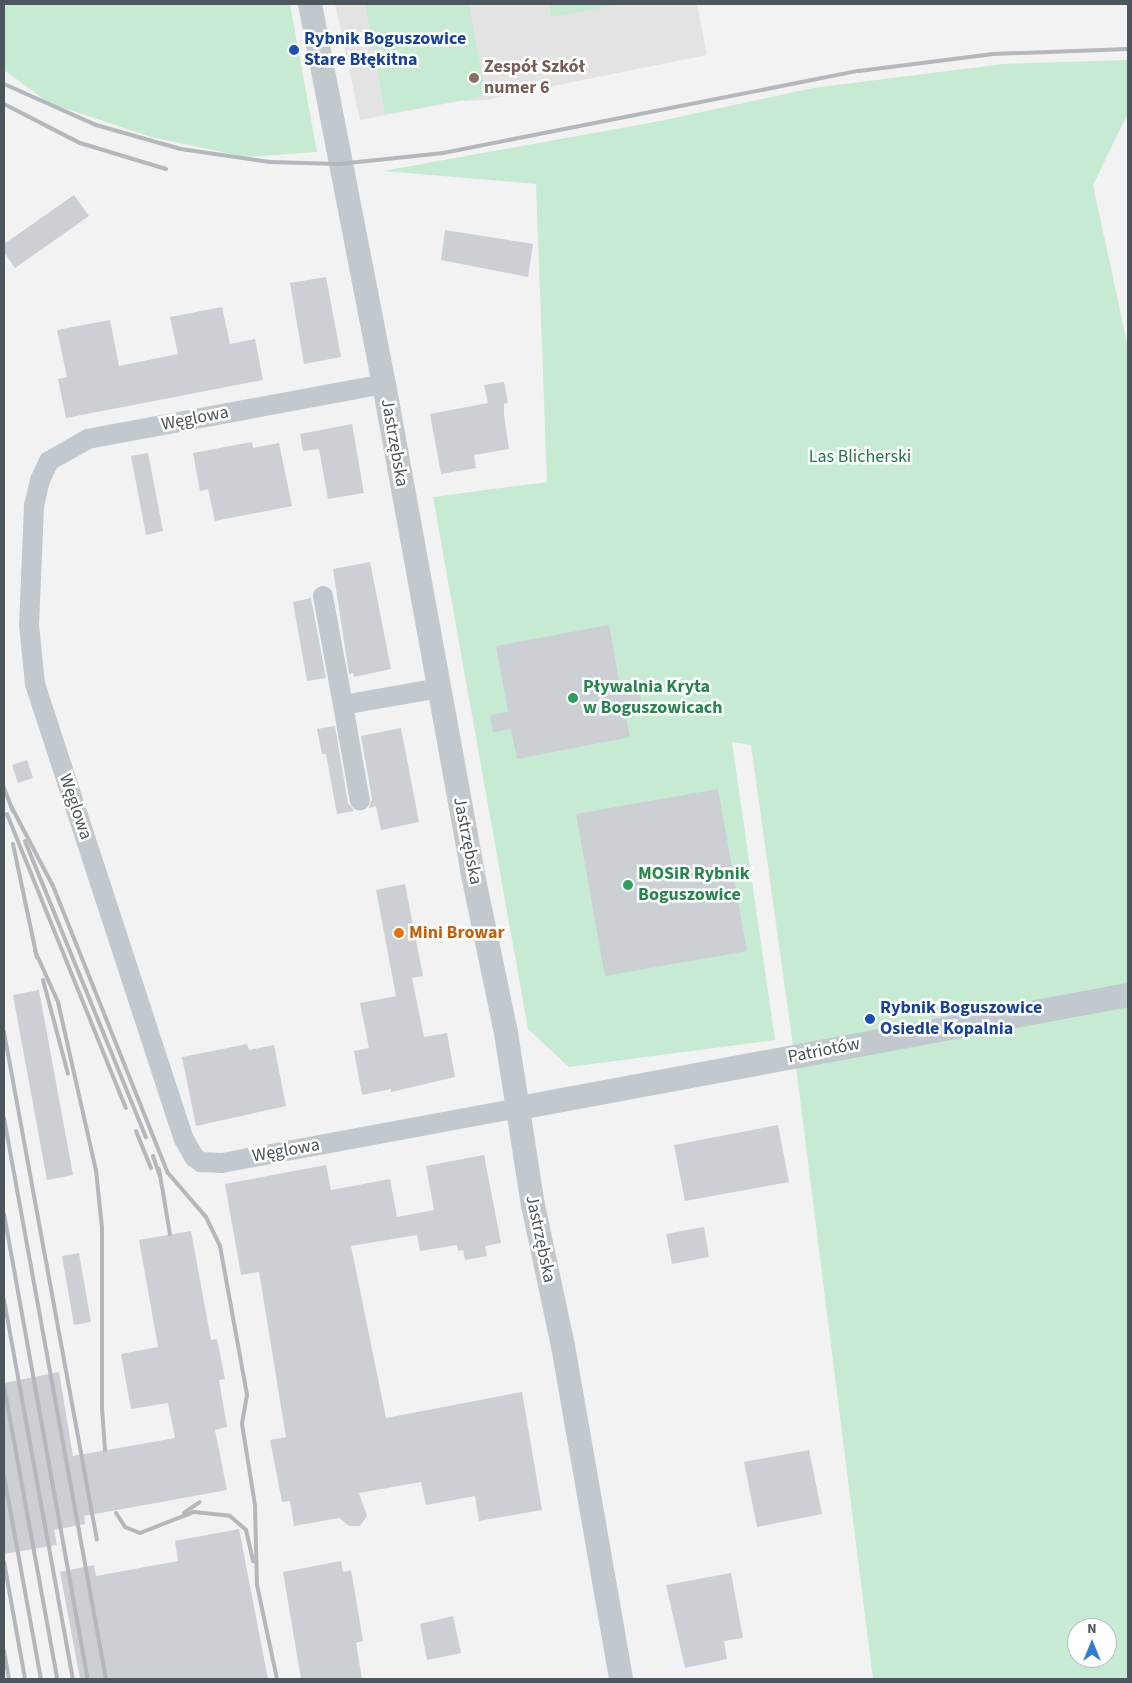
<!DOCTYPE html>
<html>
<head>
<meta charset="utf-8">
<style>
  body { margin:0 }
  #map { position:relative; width:1132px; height:1683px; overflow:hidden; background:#f3f2f2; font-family:"Source Sans 3",sans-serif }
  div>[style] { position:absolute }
  .education>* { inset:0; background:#e4e3e3 }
  .green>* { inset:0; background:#c6ebd2 }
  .building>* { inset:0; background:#cccfd3 }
  .minor>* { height:20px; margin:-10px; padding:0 10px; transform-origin:10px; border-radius:10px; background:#c1c9ce }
  .tertiary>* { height:24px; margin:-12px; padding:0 12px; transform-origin:12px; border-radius:12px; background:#c1c9ce }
  .rail>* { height:4px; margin:-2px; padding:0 2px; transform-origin:2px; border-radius:2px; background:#b4b7bb }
  .dots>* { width:14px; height:14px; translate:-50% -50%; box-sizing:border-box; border:2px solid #fff; border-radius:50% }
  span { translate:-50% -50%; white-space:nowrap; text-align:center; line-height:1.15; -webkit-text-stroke:5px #fff; paint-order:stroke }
  .transit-label { font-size:18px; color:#164399; font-weight:700 }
  .left { translate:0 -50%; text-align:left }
  .education-label { font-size:18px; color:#785e54; font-weight:700 }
  .street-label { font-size:18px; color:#4b565d }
  .park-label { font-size:18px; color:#237748 }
  .leisure-label { font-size:18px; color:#27864d; font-weight:700 }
  .food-label { font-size:18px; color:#c56008; font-weight:700 }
  .frame { position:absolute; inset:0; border:5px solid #4b565d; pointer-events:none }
  .north { position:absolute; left:1067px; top:1618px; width:50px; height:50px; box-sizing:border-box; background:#fff; border:1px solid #b7bbbe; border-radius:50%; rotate:0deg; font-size:14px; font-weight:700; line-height:20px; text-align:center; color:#4b565d }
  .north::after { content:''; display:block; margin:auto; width:18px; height:22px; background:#307fcf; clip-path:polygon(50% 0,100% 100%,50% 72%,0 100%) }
</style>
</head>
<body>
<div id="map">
  <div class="education">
    <div style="clip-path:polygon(335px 4px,697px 4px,707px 55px,485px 100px,460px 101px,360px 120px)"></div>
  </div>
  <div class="green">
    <div style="clip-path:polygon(4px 4px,290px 4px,317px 152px,246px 157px,151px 137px,49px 103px,4px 70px)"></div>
    <div style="clip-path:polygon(365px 4px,469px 4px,486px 96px,385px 114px)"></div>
    <div style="clip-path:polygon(549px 4px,620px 4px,551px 17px)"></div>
    <div style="clip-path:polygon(evenodd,1128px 60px,1128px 113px,1093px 185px,1128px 347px,1128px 1679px,873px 1679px,796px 1067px,751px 745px,732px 742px,775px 1040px,569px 1067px,528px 1029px,433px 497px,547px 482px,536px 184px,383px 171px,660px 121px,813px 88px,1003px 64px,1128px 60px,1077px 1628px,1107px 1628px,1107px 1658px,1077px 1658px,1077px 1628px)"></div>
  </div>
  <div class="building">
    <div style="clip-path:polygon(74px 195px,89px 216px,15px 268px,4px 252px,4px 244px)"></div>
    <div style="clip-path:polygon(445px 230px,533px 244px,528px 277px,441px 260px)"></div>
    <div style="clip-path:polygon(326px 277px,341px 357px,304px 364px,290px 283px)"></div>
    <div style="clip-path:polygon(222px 307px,230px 344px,255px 339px,263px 380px,66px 418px,58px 379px,67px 377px,57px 330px,110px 320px,119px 366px,178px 354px,170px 317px)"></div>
    <div style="clip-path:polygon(504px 382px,508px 403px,504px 404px,504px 415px,509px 449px,474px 455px,476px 468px,441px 474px,430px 414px,488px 403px,484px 385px)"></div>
    <div style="clip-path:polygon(352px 424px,364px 493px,328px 499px,319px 449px,303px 451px,300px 434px)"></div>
    <div style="clip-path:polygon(252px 442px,253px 448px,279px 443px,292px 506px,215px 521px,208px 489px,200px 491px,193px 453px)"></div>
    <div style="clip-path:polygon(148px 453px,163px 531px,146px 535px,131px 456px)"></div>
    <div style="clip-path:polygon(370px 562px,391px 669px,354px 677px,353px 673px,349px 674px,333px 569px)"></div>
    <div style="clip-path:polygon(311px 598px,326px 678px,307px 681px,293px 602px)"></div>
    <div style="clip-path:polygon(609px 625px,621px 691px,639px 688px,642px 705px,624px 708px,630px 737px,517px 759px,511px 729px,493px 732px,490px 715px,508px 712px,496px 646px)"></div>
    <div style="clip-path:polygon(335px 726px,348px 803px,354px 811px,337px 814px,326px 754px,322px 754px,317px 729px)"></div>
    <div style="clip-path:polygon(401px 728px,419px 822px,381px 830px,376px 806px,369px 808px,372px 799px,361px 736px)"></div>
    <div style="clip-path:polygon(27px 760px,33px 778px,18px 783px,12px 765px)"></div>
    <div style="clip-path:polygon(718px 789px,747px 951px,605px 976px,576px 814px)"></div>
    <div style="clip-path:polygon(405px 884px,423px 976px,412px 978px,424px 1037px,447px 1033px,455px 1077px,391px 1092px,391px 1089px,362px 1095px,354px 1051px,369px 1048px,360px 1003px,396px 996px,376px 890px)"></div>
    <div style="clip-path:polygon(39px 990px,73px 1175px,47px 1180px,13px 995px)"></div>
    <div style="clip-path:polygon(247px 1044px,249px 1050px,274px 1045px,286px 1106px,196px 1126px,182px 1057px)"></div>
    <div style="clip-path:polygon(778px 1125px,789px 1182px,685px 1201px,674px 1145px)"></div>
    <div style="clip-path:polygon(484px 1155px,501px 1243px,485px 1246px,487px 1256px,465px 1260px,463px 1250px,458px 1251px,457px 1245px,420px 1251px,417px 1235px,351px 1246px,386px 1418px,522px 1392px,542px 1510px,479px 1521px,475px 1496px,426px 1505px,421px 1482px,359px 1493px,367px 1516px,360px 1526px,349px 1526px,339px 1518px,294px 1526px,290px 1501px,282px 1502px,270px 1440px,286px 1437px,259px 1272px,241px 1275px,225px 1184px,326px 1165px,331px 1190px,390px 1179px,397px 1217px,434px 1210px,426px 1166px)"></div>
    <div style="clip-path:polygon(704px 1227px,709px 1257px,672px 1264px,666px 1234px)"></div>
    <div style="clip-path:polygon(191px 1231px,211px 1340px,217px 1339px,225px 1379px,219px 1380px,227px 1427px,215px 1430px,227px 1490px,84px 1516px,85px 1524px,54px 1530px,57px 1545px,4px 1554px,4px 1383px,59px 1372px,73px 1456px,175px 1438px,168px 1403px,131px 1409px,121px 1354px,158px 1347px,139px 1240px)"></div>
    <div style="clip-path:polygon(79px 1253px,91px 1322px,74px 1325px,62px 1256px)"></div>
    <div style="clip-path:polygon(809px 1450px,822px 1514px,757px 1527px,744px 1462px)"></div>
    <div style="clip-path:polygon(239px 1529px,268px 1679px,80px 1679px,60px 1572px,94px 1565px,96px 1576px,178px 1561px,175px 1541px)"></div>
    <div style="clip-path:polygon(341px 1561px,343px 1572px,351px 1570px,363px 1641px,356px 1643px,362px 1679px,301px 1679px,283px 1572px)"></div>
    <div style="clip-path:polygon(731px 1573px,743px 1638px,724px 1641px,727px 1659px,685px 1668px,666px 1585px)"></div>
    <div style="clip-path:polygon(453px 1616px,461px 1653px,427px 1660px,420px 1624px)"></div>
  </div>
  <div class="minor">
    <div style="left:384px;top:384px;width:301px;rotate:169.5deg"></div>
    <div style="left:88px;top:439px;width:45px;rotate:150.6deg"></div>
    <div style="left:49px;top:461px;width:21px;rotate:115deg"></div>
    <div style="left:40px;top:480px;width:27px;rotate:103deg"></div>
    <div style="left:34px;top:506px;width:119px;rotate:92.4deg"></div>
    <div style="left:29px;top:625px;width:59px;rotate:84.2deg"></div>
    <div style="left:35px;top:684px;width:479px;rotate:71.9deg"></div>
    <div style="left:184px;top:1139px;width:21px;rotate:61deg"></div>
    <div style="left:194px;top:1157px;width:9px;rotate:36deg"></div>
    <div style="left:201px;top:1162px;width:21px;rotate:3deg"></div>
    <div style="left:222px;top:1163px;width:302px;rotate:-10.5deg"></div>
    <div style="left:323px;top:596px;width:111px;rotate:79.6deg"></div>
    <div style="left:343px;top:705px;width:97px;rotate:-10deg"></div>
    <div style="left:343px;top:705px;width:97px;rotate:80deg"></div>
  </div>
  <div class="tertiary">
    <div style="left:310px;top:4px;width:387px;rotate:79deg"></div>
    <div style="left:384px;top:384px;width:494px;rotate:79.7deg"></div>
    <div style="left:472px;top:870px;width:167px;rotate:78.2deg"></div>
    <div style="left:506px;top:1033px;width:174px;rotate:81.1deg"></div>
    <div style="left:533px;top:1205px;width:144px;rotate:78deg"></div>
    <div style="left:563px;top:1346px;width:338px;rotate:80.1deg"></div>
    <div style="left:519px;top:1108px;width:619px;rotate:-10.51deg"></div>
  </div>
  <div class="rail">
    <div style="left:4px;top:84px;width:101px;rotate:24deg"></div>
    <div style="left:96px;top:125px;width:88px;rotate:15.8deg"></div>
    <div style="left:181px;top:149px;width:90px;rotate:8.3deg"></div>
    <div style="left:270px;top:162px;width:69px;rotate:1.7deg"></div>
    <div style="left:339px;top:164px;width:105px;rotate:-6deg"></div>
    <div style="left:443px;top:153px;width:424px;rotate:-11.2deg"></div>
    <div style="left:859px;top:71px;width:135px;rotate:-7.2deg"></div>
    <div style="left:993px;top:54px;width:135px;rotate:-2.1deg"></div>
    <div style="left:4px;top:104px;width:85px;rotate:27.2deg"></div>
    <div style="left:80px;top:143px;width:90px;rotate:16.8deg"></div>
    <div style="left:4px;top:788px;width:25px;rotate:69deg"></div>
    <div style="left:11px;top:806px;width:90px;rotate:62.3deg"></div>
    <div style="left:53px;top:886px;width:309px;rotate:68.2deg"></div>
    <div style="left:168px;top:1173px;width:58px;rotate:49.2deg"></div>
    <div style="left:206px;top:1217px;width:32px;rotate:64deg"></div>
    <div style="left:220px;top:1246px;width:151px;rotate:79.7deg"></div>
    <div style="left:247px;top:1395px;width:29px;rotate:100deg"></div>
    <div style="left:242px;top:1424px;width:82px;rotate:80.9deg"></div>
    <div style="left:255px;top:1505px;width:80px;rotate:88.6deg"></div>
    <div style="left:257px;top:1585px;width:96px;rotate:78deg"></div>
    <div style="left:7px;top:814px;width:317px;rotate:68deg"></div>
    <div style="left:25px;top:841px;width:320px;rotate:67.8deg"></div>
    <div style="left:13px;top:844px;width:116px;rotate:78.1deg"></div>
    <div style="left:35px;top:951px;width:56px;rotate:65.7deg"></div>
    <div style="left:58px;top:1002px;width:172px;rotate:77.3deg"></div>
    <div style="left:96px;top:1170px;width:58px;rotate:84.1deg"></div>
    <div style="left:102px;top:1228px;width:180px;rotate:90deg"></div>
    <div style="left:102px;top:1408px;width:42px;rotate:85.9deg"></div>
    <div style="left:43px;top:980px;width:97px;rotate:75.1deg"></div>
    <div style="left:4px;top:1032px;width:516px;rotate:79.63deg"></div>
    <div style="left:4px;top:1118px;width:570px;rotate:79.7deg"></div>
    <div style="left:136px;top:1131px;width:40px;rotate:68deg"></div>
    <div style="left:153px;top:1156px;width:21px;rotate:71deg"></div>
    <div style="left:159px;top:1169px;width:66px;rotate:80.4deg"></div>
    <div style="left:4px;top:1214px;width:473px;rotate:79.8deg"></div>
    <div style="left:4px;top:1300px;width:385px;rotate:79.7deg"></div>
    <div style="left:4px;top:1386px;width:298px;rotate:79.7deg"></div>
    <div style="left:4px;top:1476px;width:206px;rotate:79.7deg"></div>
    <div style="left:116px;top:1513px;width:17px;rotate:57deg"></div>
    <div style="left:125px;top:1527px;width:16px;rotate:22deg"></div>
    <div style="left:140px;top:1533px;width:58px;rotate:-21.3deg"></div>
    <div style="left:194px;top:1512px;width:36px;rotate:6deg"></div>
    <div style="left:230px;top:1516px;width:21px;rotate:41deg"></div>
    <div style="left:246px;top:1530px;width:32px;rotate:77deg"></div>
    <div style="left:184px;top:1513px;width:19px;rotate:-35deg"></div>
    <div style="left:4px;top:1562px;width:119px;rotate:79.8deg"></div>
    <div style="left:4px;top:1651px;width:28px;rotate:80deg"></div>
  </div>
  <div class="dots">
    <div style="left:294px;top:50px;background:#1a4fb4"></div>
    <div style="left:474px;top:78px;background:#8d6e63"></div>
    <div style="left:573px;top:698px;background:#2e9e5b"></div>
    <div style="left:628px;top:885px;background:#2e9e5b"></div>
    <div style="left:399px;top:933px;background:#e8710a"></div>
    <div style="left:870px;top:1019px;background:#1a4fb4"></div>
  </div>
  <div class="transit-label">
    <span class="left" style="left:304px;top:50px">Rybnik Boguszowice<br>Stare Błękitna</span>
    <span class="left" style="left:880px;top:1019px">Rybnik Boguszowice<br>Osiedle Kopalnia</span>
  </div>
  <div class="education-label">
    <span class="left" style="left:484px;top:78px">Zespół Szkół<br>numer 6</span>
  </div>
  <div class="street-label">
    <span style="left:195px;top:419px;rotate:-11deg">Węglowa</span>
    <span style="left:394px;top:443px;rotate:80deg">Jastrzębska</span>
    <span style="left:75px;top:807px;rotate:71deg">Węglowa</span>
    <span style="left:467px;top:841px;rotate:79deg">Jastrzębska</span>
    <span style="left:824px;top:1051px;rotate:-11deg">Patriotów</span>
    <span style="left:286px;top:1151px;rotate:-10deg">Węglowa</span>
    <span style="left:540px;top:1239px;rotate:78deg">Jastrzębska</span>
  </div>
  <div class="park-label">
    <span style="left:860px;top:457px">Las Blicherski</span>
  </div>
  <div class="leisure-label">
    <span class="left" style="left:583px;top:698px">Pływalnia Kryta<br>w Boguszowicach</span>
    <span class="left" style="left:638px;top:885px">MOSiR Rybnik<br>Boguszowice</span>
  </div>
  <div class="food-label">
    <span class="left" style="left:409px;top:933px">Mini Browar</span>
  </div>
  <div class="frame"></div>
  <div class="north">N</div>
</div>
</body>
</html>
